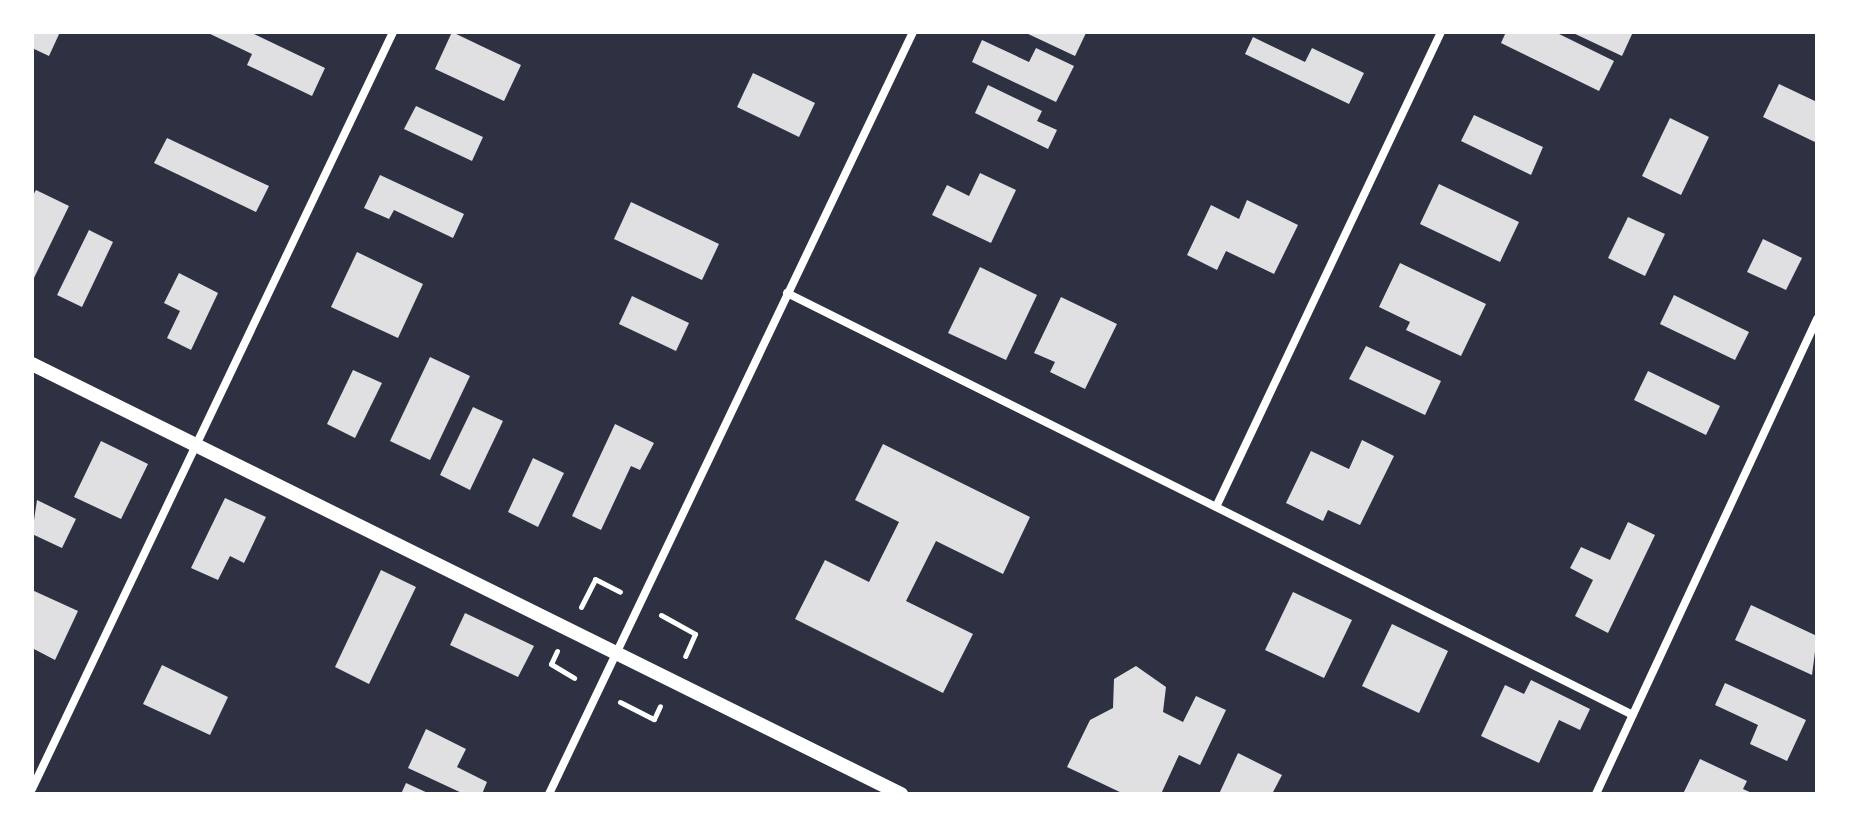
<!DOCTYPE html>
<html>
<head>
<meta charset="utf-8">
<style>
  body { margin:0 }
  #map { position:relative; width:1849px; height:826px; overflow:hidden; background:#2d3142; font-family:"Exo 2",sans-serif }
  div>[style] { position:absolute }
  .building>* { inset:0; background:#e0e0e3 }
  .path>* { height:5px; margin:-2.5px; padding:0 2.5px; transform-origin:2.5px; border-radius:2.5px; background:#fff }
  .minor>* { height:8px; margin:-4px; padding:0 4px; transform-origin:4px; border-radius:4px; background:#fff }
  .tertiary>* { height:14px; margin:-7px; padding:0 7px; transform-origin:7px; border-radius:7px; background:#fff }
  span { translate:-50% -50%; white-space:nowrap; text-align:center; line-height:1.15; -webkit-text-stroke:8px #fff; paint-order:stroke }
  .frame { position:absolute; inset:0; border:34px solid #fff; pointer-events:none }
</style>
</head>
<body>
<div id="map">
  <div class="building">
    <div style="clip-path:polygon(32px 32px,60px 32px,49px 56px,32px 48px)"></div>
    <div style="clip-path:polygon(206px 32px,250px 32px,325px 68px,312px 96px,247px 65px,252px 54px)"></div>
    <div style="clip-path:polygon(452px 32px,521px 65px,504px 101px,435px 69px)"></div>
    <div style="clip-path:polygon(1024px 32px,1083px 32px,1086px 33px,1075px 56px)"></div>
    <div style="clip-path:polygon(1506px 32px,1555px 32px,1614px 61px,1599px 91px,1501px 43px)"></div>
    <div style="clip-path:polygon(1571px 32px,1633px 32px,1622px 56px)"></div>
    <div style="clip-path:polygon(1253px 37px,1305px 62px,1312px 48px,1364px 73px,1349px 104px,1245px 54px)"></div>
    <div style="clip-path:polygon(982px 40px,1029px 62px,1036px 48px,1074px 66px,1056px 102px,972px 62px)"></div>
    <div style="clip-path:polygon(753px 73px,815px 103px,799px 137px,737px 107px)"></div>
    <div style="clip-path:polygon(1779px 84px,1817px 102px,1817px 143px,1763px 117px)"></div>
    <div style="clip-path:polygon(988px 85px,1042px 111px,1037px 121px,1057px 130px,1048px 149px,975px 113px)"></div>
    <div style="clip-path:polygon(416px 106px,483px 137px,472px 161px,404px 129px)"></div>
    <div style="clip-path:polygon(1474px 115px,1543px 147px,1531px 175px,1461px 141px)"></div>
    <div style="clip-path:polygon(1670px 118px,1709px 137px,1681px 195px,1642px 176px)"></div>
    <div style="clip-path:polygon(167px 138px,269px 186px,256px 212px,154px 163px)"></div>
    <div style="clip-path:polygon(980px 173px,1016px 190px,991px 243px,932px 215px,947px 185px,969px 196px)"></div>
    <div style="clip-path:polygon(380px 175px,464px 214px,453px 238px,394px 210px,389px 219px,364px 208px)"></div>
    <div style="clip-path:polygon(1439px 184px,1519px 222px,1500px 262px,1420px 224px)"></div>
    <div style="clip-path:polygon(36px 190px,69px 206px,32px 282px,32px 197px)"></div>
    <div style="clip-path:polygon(1247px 200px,1298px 225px,1274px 274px,1226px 251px,1217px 270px,1187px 255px,1211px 205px,1239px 219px)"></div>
    <div style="clip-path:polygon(631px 202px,719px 244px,702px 280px,614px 239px)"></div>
    <div style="clip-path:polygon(1628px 217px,1665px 234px,1645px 276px,1608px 258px)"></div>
    <div style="clip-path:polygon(89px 230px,113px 242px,82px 307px,57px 295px)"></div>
    <div style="clip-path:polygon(1763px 239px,1802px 258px,1786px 290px,1747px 272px)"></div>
    <div style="clip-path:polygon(357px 252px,423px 284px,398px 338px,331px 307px)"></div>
    <div style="clip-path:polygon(1400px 263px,1486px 304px,1461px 356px,1406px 330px,1410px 322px,1379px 307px)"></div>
    <div style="clip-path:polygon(980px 267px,1037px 295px,1006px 360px,948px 333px)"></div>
    <div style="clip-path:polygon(179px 273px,218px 293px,191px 350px,167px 338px,180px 311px,164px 303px)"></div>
    <div style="clip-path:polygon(1674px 295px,1749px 332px,1735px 360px,1660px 324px)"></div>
    <div style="clip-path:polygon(632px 296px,689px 323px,676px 351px,619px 324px)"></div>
    <div style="clip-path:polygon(1061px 297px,1117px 324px,1085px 389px,1050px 372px,1055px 362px,1034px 353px)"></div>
    <div style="clip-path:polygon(1366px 346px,1441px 381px,1425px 415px,1349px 379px)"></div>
    <div style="clip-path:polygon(430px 357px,470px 376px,430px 460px,390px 441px)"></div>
    <div style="clip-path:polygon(353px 370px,382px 383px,355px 438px,327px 424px)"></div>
    <div style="clip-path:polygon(1648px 371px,1720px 406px,1706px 435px,1634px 400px)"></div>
    <div style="clip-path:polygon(473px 407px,503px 421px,470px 490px,440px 475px)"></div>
    <div style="clip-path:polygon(615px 424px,654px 443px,640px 470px,631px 466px,601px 530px,572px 516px)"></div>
    <div style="clip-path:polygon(1362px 440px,1394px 456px,1360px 525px,1328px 510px,1323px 521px,1286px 503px,1311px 451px,1349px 469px)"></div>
    <div style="clip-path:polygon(101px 441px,148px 464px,121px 519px,74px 497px)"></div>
    <div style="clip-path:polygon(883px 444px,1030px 517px,1003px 574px,936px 541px,906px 601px,973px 634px,943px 693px,795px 619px,825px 560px,869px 582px,899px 522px,855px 500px)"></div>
    <div style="clip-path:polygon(533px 458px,564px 473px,538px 527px,508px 512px)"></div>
    <div style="clip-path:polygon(225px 498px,266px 517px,244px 563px,230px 556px,218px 580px,191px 568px)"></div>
    <div style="clip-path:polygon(37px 500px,76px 519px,62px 548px,32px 534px)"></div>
    <div style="clip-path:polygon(1628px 522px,1655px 535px,1608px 633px,1575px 616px,1593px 580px,1570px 568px,1581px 547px,1610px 560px)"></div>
    <div style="clip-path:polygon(381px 570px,416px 587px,369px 684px,335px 667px)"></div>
    <div style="clip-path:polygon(32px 590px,78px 611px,55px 660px,32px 648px)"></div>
    <div style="clip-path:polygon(1293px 592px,1352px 620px,1324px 678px,1265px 650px)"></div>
    <div style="clip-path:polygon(1751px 605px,1817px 636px,1812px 675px,1735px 640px)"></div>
    <div style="clip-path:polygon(465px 613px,534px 646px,518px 677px,450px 645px)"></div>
    <div style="clip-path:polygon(1392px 624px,1448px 651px,1419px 713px,1362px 686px)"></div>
    <div style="clip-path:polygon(162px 665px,228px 697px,210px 735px,143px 704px)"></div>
    <div style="clip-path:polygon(1136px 666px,1166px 687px,1163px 712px,1183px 722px,1196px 696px,1226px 710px,1200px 765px,1179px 755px,1161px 794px,1124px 794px,1067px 767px,1090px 720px,1113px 708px,1114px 679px)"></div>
    <div style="clip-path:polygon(1531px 680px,1590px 709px,1580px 730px,1559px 720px,1539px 763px,1481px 736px,1505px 685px,1524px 694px)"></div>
    <div style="clip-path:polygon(1725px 683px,1806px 720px,1787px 761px,1750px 744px,1758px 725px,1715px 705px)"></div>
    <div style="clip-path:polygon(426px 729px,466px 749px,457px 767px,487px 782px,482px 794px,464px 794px,408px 768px)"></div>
    <div style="clip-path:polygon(1238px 753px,1282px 775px,1272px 794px,1219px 794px)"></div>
    <div style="clip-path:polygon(1700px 759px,1747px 781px,1743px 789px,1754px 794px,1683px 794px)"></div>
    <div style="clip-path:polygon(406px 783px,430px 794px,401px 794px)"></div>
  </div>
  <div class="path">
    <div style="left:581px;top:607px;width:31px;rotate:-63deg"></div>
    <div style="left:595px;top:579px;width:28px;rotate:27deg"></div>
    <div style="left:661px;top:615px;width:39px;rotate:29deg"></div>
    <div style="left:695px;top:634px;width:24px;rotate:114deg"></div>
    <div style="left:557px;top:651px;width:14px;rotate:115deg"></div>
    <div style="left:551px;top:664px;width:27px;rotate:31deg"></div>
    <div style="left:620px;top:702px;width:38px;rotate:27deg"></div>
    <div style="left:654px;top:719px;width:14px;rotate:-65deg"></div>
  </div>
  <div class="minor">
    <div style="left:787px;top:293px;width:945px;rotate:26.51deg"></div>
    <div style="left:1216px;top:507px;width:526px;rotate:-64.65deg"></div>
    <div style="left:32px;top:789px;width:839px;rotate:-64.5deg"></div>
    <div style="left:549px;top:794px;width:844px;rotate:-64.47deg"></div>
    <div style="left:1596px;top:794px;width:524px;rotate:-65.05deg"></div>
  </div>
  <div class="tertiary">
    <div style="left:32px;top:364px;width:970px;rotate:26.33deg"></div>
  </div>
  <div class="frame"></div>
</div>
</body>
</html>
